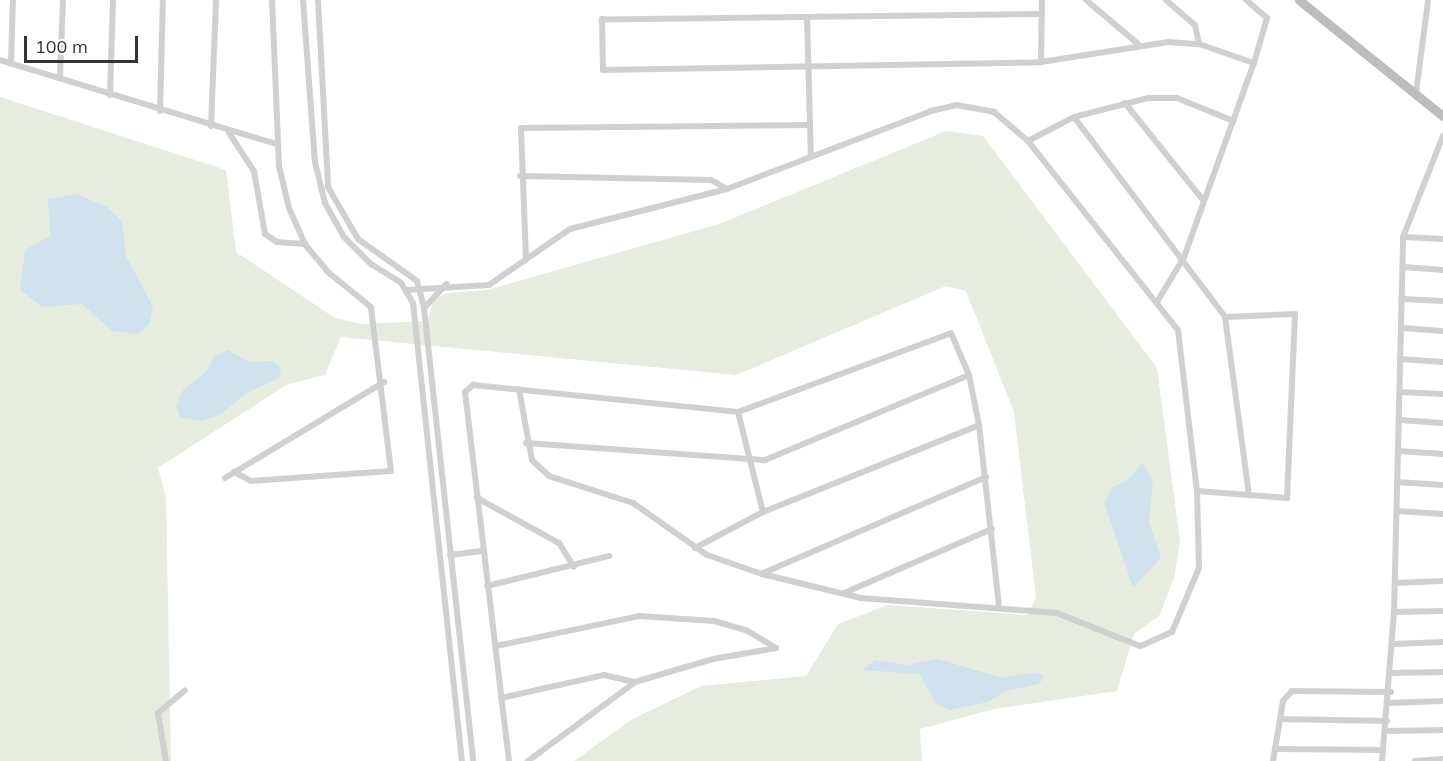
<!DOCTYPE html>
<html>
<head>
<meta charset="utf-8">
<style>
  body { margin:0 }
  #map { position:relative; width:1443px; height:761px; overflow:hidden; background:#fff; font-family:Mulish,sans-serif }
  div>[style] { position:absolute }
  .green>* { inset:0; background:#e6ecdf }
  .water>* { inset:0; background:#cfe2ee }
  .minor>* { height:6px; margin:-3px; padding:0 3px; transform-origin:3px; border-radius:3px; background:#d0d0d0 }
  .secondary>* { height:9px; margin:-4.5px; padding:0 4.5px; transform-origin:4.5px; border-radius:4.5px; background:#bdbdbd }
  span { translate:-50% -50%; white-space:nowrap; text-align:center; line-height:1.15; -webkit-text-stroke:6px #fff; paint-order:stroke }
  .scale { position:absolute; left:24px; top:36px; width:114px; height:27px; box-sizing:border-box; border:3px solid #333; border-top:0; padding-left:8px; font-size:18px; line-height:21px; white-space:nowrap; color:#333; -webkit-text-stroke:4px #fff; paint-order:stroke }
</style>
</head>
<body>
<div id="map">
  <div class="green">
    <div style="clip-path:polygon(0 97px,226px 170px,236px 252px,335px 318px,362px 324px,428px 321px,433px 299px,448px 293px,487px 290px,719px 224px,946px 131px,983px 136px,1157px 368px,1180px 541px,1174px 578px,1159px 616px,1134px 634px,1117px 691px,994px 709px,920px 729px,922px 761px,574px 761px,631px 720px,701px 686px,806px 676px,838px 624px,888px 605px,1027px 615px,1036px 598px,1014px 412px,966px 291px,946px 286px,736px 375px,341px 337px,325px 375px,286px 385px,158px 468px,166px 497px,171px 761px,0 761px)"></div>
  </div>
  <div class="water">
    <div style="clip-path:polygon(77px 194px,107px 207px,122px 221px,126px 256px,153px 307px,150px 323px,138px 334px,112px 331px,82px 304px,42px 307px,20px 290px,25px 250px,50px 236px,48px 199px)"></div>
    <div style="clip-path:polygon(228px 350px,249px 362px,272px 361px,281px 368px,279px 378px,245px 394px,220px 415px,202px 421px,180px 417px,176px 406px,183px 390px,206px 372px,214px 357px)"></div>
    <div style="clip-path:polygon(1142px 463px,1153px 479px,1149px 522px,1161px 558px,1133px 587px,1104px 503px,1112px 488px,1130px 478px)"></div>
    <div style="clip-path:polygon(938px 659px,1002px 678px,1037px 672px,1044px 677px,1039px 684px,1006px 691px,988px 702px,950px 710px,936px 704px,919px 674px,862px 670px,875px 660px,906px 665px)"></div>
  </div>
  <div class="minor">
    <div style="left:303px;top:0;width:162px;rotate:85.8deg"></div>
    <div style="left:315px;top:162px;width:42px;rotate:76.3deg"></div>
    <div style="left:325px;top:203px;width:38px;rotate:61deg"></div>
    <div style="left:343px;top:236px;width:40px;rotate:45deg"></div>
    <div style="left:371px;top:264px;width:36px;rotate:32deg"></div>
    <div style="left:401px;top:283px;width:23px;rotate:59deg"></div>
    <div style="left:413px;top:303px;width:461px;rotate:83.9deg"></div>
    <div style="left:318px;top:0;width:187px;rotate:86.9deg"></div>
    <div style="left:328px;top:187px;width:60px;rotate:60deg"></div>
    <div style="left:358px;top:239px;width:72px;rotate:35.4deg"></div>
    <div style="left:417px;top:281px;width:28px;rotate:75deg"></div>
    <div style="left:424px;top:308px;width:456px;rotate:83.8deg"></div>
    <div style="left:1086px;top:0;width:68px;rotate:40.2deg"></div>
    <div style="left:1166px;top:0;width:38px;rotate:41deg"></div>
    <div style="left:1195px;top:25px;width:19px;rotate:78deg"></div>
    <div style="left:1042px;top:14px;width:440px;rotate:179.3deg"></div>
    <div style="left:602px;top:19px;width:51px;rotate:88.9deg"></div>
    <div style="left:603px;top:70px;width:438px;rotate:-1deg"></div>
    <div style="left:1041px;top:62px;width:129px;rotate:-8.9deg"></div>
    <div style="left:1168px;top:42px;width:31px;rotate:4deg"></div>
    <div style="left:1199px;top:44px;width:58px;rotate:19.1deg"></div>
    <div style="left:807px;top:17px;width:139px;rotate:88.4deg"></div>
    <div style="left:0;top:60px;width:289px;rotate:16.9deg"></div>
    <div style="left:1041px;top:62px;width:62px;rotate:-89.1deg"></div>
    <div style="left:11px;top:63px;width:63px;rotate:-88.2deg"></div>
    <div style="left:60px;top:78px;width:78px;rotate:-87.8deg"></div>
    <div style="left:1416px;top:93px;width:94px;rotate:-82.6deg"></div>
    <div style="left:110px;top:95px;width:95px;rotate:-88.2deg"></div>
    <div style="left:1125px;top:103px;width:124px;rotate:51.2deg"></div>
    <div style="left:160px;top:111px;width:111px;rotate:-88.5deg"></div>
    <div style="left:1074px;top:117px;width:251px;rotate:52.9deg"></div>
    <div style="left:1225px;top:317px;width:180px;rotate:82.3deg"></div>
    <div style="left:211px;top:126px;width:126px;rotate:-87.7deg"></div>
    <div style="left:229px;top:133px;width:45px;rotate:56.7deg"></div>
    <div style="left:254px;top:171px;width:64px;rotate:80.1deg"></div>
    <div style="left:265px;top:234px;width:14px;rotate:34deg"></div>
    <div style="left:277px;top:242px;width:28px;rotate:4deg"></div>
    <div style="left:1028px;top:141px;width:52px;rotate:-27.6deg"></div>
    <div style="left:1074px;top:117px;width:76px;rotate:-14.4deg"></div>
    <div style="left:1148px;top:98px;width:29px"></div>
    <div style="left:1177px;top:98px;width:61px;rotate:22.3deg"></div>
    <div style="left:520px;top:176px;width:191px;rotate:1.2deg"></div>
    <div style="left:711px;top:180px;width:18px;rotate:29deg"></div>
    <div style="left:1403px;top:237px;width:40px;rotate:2.9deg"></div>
    <div style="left:526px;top:259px;width:131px;rotate:-92.2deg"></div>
    <div style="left:521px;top:128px;width:289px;rotate:-0.6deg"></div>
    <div style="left:1403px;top:267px;width:40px;rotate:4.3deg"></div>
    <div style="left:407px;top:290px;width:82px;rotate:-3.5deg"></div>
    <div style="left:489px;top:285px;width:98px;rotate:-34.7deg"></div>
    <div style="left:570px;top:229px;width:162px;rotate:-14.3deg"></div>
    <div style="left:727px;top:189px;width:218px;rotate:-20.9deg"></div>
    <div style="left:931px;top:111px;width:26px;rotate:-13deg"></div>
    <div style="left:956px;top:105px;width:39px;rotate:10deg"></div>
    <div style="left:994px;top:112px;width:45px;rotate:40.5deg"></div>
    <div style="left:1028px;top:141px;width:241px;rotate:51.6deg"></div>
    <div style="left:1178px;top:330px;width:162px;rotate:83.3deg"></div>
    <div style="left:1197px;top:491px;width:77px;rotate:88.5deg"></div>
    <div style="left:1199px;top:568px;width:69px;rotate:112.9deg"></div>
    <div style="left:1172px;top:632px;width:35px;rotate:156deg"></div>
    <div style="left:1140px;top:646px;width:89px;rotate:-158.3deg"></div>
    <div style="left:1057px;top:613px;width:197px;rotate:-175.6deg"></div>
    <div style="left:861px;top:598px;width:102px;rotate:-166.4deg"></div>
    <div style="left:762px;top:574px;width:58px;rotate:-160.9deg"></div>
    <div style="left:707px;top:555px;width:90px;rotate:-144.9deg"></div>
    <div style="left:633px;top:503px;width:88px;rotate:-162.2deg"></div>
    <div style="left:549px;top:476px;width:23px;rotate:-137deg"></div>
    <div style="left:532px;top:460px;width:72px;rotate:-100.4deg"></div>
    <div style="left:1402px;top:299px;width:41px;rotate:2.8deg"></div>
    <div style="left:1157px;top:302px;width:52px;rotate:-59deg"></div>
    <div style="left:1184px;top:257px;width:206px;rotate:-70.2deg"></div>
    <div style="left:1254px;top:63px;width:47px;rotate:-73.9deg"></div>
    <div style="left:1267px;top:18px;width:28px;rotate:-139deg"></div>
    <div style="left:424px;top:308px;width:33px;rotate:-47deg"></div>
    <div style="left:1401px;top:328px;width:42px;rotate:4.1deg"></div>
    <div style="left:1400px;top:359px;width:43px;rotate:4deg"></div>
    <div style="left:1400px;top:392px;width:43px;rotate:2.7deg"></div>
    <div style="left:738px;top:412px;width:103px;rotate:76deg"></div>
    <div style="left:1399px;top:420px;width:44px;rotate:3.9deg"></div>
    <div style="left:526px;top:443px;width:240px;rotate:4.1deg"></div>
    <div style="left:765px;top:460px;width:221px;rotate:-22.6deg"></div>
    <div style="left:1398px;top:451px;width:45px;rotate:3.8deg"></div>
    <div style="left:234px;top:472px;width:19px;rotate:28deg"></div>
    <div style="left:251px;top:481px;width:140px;rotate:-4.1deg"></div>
    <div style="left:391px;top:471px;width:165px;rotate:-97deg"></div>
    <div style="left:371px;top:307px;width:54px;rotate:-141deg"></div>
    <div style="left:329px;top:273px;width:38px;rotate:-130deg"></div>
    <div style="left:305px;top:244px;width:39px;rotate:-114deg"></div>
    <div style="left:289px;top:208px;width:43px;rotate:-103.4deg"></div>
    <div style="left:279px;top:166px;width:166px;rotate:-92.4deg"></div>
    <div style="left:225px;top:478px;width:186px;rotate:-31.1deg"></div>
    <div style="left:1397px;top:482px;width:46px;rotate:3.7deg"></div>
    <div style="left:1197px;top:491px;width:90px;rotate:4.4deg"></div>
    <div style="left:1287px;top:498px;width:184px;rotate:-87.5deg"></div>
    <div style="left:1295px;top:314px;width:70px;rotate:177.5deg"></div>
    <div style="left:477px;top:498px;width:94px;rotate:28.8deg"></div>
    <div style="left:559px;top:543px;width:28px;rotate:58deg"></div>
    <div style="left:1397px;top:511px;width:46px;rotate:3.7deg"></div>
    <div style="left:695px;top:548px;width:77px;rotate:-27.9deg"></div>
    <div style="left:763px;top:512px;width:233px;rotate:-21.9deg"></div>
    <div style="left:450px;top:555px;width:32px;rotate:-7deg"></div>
    <div style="left:763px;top:573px;width:243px;rotate:-23.3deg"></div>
    <div style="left:1395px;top:583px;width:48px;rotate:-2.4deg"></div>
    <div style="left:487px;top:586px;width:126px;rotate:-13.8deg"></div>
    <div style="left:844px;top:593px;width:161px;rotate:-23.4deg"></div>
    <div style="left:1394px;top:612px;width:375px;rotate:-88.6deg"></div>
    <div style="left:1403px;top:237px;width:109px;rotate:-68.4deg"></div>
    <div style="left:1394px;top:644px;width:49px;rotate:-2.3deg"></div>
    <div style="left:496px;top:646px;width:146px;rotate:-11.8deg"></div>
    <div style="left:639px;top:616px;width:75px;rotate:3.8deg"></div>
    <div style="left:714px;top:621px;width:33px;rotate:16deg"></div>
    <div style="left:746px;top:630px;width:35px;rotate:31deg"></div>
    <div style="left:1393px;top:673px;width:50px;rotate:-1.1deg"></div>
    <div style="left:501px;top:698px;width:106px;rotate:-12.6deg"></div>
    <div style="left:604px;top:675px;width:32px;rotate:13deg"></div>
    <div style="left:1389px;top:703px;width:54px;rotate:-2.1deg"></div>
    <div style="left:1280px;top:719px;width:107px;rotate:1.1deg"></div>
    <div style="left:1386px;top:731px;width:57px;rotate:-1deg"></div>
    <div style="left:1275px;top:749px;width:108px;rotate:0.5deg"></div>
    <div style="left:166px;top:761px;width:49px;rotate:-99.5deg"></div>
    <div style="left:158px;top:713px;width:35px;rotate:-40deg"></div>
    <div style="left:509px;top:761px;width:372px;rotate:-96.8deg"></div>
    <div style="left:465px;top:392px;width:11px;rotate:-41deg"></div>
    <div style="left:473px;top:385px;width:266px;rotate:5.8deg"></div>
    <div style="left:738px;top:412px;width:227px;rotate:-20.3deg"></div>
    <div style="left:951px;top:333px;width:46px;rotate:66.8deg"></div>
    <div style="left:969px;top:375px;width:51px;rotate:78.7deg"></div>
    <div style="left:979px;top:425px;width:181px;rotate:83.7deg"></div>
    <div style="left:528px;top:761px;width:133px;rotate:-36.4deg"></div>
    <div style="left:635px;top:682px;width:81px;rotate:-16.4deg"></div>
    <div style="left:713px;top:659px;width:64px;rotate:-9.9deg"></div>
    <div style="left:1273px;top:761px;width:61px;rotate:-80.5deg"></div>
    <div style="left:1283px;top:701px;width:13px;rotate:-48deg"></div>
    <div style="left:1292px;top:691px;width:99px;rotate:0.6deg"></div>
    <div style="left:1382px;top:761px;width:149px;rotate:-85.4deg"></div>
    <div style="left:1394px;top:612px;width:49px;rotate:-1.2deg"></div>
    <div style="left:1415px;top:761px;width:28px;rotate:-4deg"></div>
  </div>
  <div class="secondary">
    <div style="left:1299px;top:0;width:185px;rotate:38.9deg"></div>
  </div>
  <div class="scale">100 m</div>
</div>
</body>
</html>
